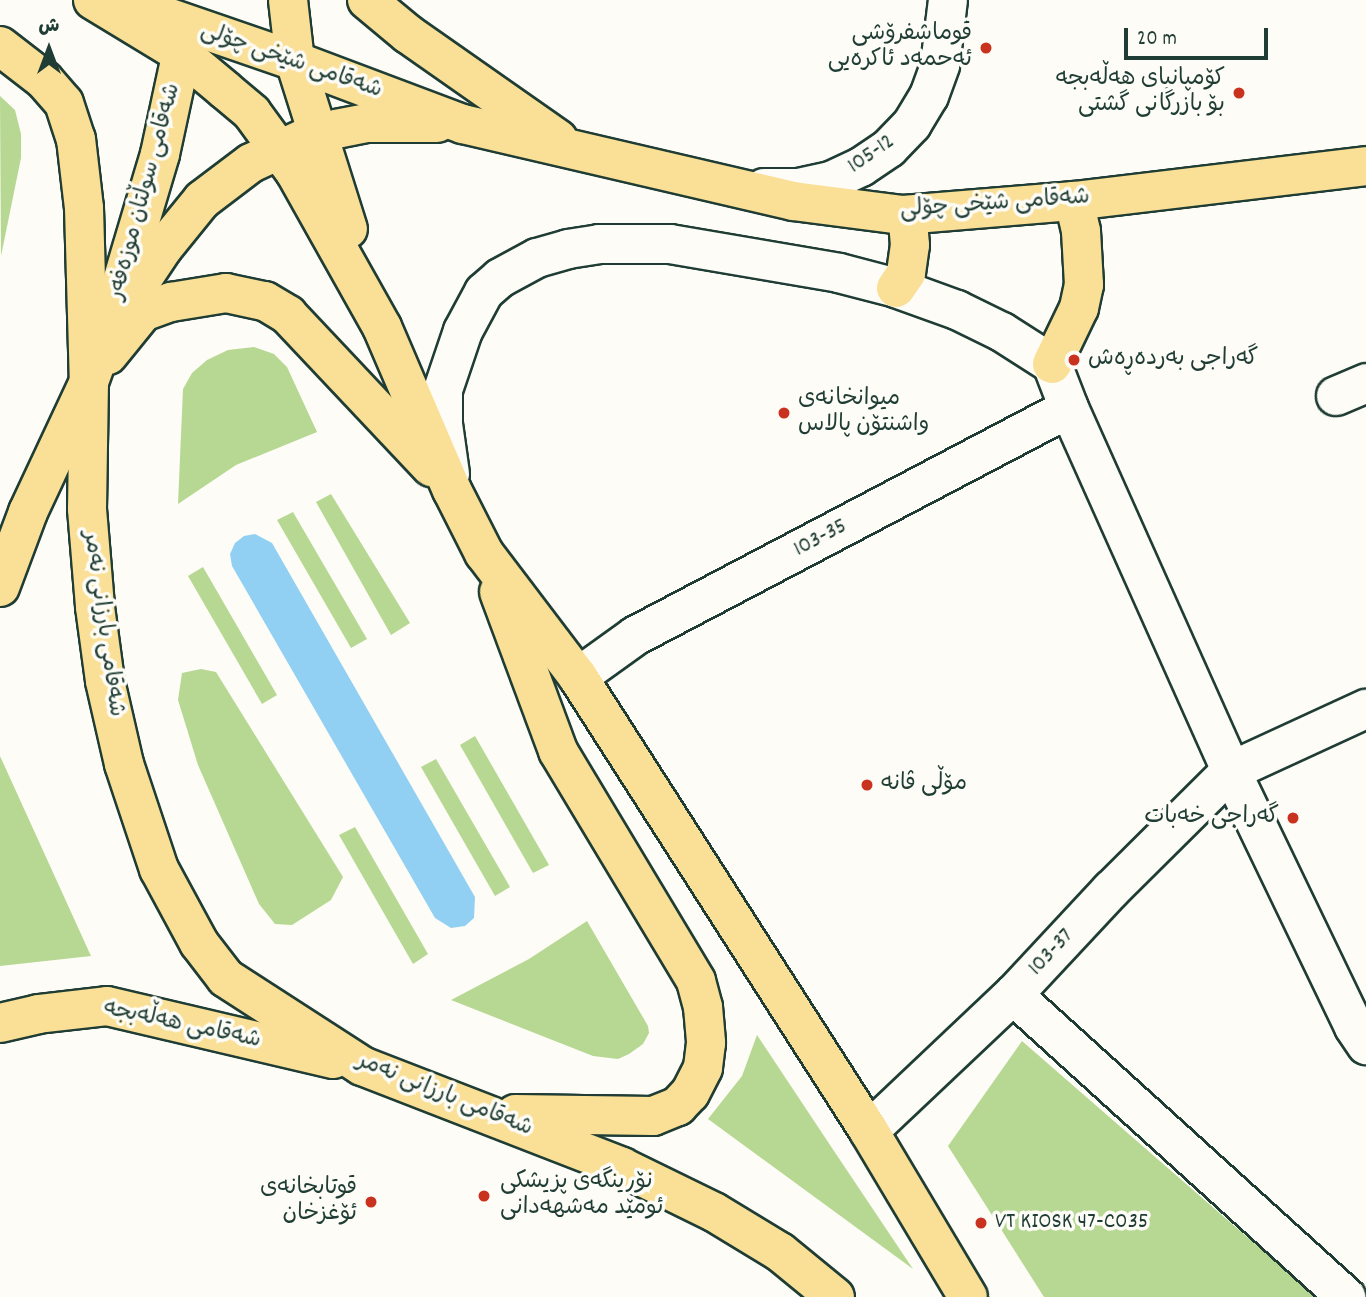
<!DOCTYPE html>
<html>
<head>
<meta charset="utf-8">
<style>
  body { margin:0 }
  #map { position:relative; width:1366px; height:1297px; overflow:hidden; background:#fdfcf7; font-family:Dekko,"Playpen Sans Arabic",sans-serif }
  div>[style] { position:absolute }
  .green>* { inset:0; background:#b7d892 }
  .water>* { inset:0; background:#91d0f2 }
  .roads { filter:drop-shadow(2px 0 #1f3d34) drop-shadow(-2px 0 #1f3d34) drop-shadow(0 2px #1f3d34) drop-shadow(0 -2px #1f3d34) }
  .minor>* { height:38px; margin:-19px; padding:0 19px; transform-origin:19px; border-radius:19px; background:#fdfcf7 }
  .major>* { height:38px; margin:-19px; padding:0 19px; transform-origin:19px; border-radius:19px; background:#fadf96 }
  .dots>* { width:19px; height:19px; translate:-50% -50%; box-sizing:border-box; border:4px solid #fdfcf7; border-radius:50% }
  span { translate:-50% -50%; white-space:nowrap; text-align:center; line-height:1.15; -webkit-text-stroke:7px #fdfcf7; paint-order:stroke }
  .poi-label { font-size:23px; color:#1f3d34 }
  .right { translate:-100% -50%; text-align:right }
  .left { translate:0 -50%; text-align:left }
  .street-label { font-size:23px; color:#1f3d34 }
  .north { position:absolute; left:14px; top:14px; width:70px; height:70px; -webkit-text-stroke:5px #fdfcf7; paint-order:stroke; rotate:0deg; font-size:19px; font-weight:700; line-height:28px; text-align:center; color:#1f3d34 }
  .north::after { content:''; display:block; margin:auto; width:24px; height:32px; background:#1f3d34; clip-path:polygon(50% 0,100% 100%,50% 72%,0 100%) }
  .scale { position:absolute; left:1124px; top:28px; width:144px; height:32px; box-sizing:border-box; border:4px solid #1f3d34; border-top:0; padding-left:9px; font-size:21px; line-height:24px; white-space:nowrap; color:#1f3d34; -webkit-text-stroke:5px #fdfcf7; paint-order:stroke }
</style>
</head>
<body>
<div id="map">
  <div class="green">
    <div style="clip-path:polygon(0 96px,15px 110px,21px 134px,21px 158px,1px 256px)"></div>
    <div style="clip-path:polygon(254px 347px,274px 354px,287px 367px,317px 432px,236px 465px,178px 504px,183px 389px,192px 373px,207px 360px,228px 350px)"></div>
    <div style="clip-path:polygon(331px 494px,410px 623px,391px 635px,316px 502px)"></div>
    <div style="clip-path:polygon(293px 512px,367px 639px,351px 648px,277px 520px)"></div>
    <div style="clip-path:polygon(203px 567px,277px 695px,262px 704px,188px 576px)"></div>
    <div style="clip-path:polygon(201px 669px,216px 672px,343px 877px,331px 900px,292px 925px,275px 924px,259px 904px,198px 765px,178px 700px,182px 673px)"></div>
    <div style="clip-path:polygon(475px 736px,549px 865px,533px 873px,460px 745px)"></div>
    <div style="clip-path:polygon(0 756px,91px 956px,0 966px)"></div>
    <div style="clip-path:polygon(436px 759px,510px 887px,495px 896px,421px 767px)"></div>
    <div style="clip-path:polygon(355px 827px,428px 954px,413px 964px,339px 835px)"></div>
    <div style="clip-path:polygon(587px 921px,648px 1026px,649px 1033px,643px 1044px,629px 1054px,618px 1059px,593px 1056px,451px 1000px,529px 959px)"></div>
    <div style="clip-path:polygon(757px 1035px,832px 1148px,913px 1269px,708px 1119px,742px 1076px)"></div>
    <div style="clip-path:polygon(1022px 1041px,1316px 1297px,1044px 1297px,948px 1146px)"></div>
  </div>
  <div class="water">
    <div style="clip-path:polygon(255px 534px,272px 543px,475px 897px,474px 918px,465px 926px,451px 928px,435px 918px,232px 566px,230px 554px,235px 543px,244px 536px)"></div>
  </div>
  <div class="roads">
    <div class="minor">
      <div style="left:764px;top:188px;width:34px"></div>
      <div style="left:798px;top:188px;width:34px;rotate:-12deg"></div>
      <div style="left:831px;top:181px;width:33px;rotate:-25deg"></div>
      <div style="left:861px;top:167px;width:34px;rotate:-34deg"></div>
      <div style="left:889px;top:148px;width:33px;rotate:-46deg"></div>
      <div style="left:912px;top:124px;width:33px;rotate:-59deg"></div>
      <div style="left:929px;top:96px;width:33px;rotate:-70deg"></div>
      <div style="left:940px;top:65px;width:65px;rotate:-83deg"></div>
      <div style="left:1336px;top:396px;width:33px;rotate:-23deg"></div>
      <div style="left:450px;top:474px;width:50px;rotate:-98deg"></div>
      <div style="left:443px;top:424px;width:34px;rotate:-90deg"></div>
      <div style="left:443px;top:390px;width:62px;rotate:-71.3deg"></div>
      <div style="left:463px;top:331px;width:44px;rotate:-61.7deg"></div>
      <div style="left:484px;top:292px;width:21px;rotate:-41deg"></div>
      <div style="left:500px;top:278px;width:42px;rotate:-28.4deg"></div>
      <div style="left:537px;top:258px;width:32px;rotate:-16deg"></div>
      <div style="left:568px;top:249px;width:31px;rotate:-9deg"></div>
      <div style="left:599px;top:244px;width:71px"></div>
      <div style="left:670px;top:244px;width:171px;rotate:9.7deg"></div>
      <div style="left:839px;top:273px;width:59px;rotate:14.7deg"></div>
      <div style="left:896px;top:288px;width:65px;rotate:19.8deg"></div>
      <div style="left:957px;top:310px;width:50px;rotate:26.1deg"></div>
      <div style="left:1002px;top:332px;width:59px;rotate:32.6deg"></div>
      <div style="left:1052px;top:364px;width:47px;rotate:68.9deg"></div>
      <div style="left:1069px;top:408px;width:398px;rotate:65.9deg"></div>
      <div style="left:1231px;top:771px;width:284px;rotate:64.3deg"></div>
      <div style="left:1354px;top:1027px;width:22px;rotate:56deg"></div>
      <div style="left:578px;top:677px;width:70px;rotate:-35.7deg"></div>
      <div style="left:635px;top:636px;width:490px;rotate:-27.7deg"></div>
      <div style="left:1013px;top:995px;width:450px;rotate:42.2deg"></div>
      <div style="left:869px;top:1131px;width:198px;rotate:-43.4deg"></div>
      <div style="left:1013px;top:995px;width:144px;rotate:-47deg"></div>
      <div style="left:1111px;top:890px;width:169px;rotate:-44.8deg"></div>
      <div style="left:1231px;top:771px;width:149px;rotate:-24.7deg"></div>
    </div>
    <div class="major">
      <div style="left:93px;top:0;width:104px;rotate:31.2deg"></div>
      <div style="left:182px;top:54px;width:56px;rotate:39.9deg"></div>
      <div style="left:225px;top:90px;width:35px;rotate:40deg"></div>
      <div style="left:252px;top:113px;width:73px;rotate:53.9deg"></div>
      <div style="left:295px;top:172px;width:178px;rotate:60.7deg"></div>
      <div style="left:382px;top:327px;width:177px;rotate:66.8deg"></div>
      <div style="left:452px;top:490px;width:71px;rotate:63.1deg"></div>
      <div style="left:484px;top:553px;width:156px;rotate:52.8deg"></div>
      <div style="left:578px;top:677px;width:539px;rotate:57.34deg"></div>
      <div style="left:869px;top:1131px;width:193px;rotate:59.2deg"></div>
      <div style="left:288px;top:0;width:61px;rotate:83.5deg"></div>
      <div style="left:295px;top:61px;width:176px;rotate:72.5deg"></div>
      <div style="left:367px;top:0;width:53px;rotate:39.7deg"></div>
      <div style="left:408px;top:34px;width:183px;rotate:35deg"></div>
      <div style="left:138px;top:7px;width:166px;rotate:19deg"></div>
      <div style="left:295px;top:61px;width:179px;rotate:20.6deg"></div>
      <div style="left:463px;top:124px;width:339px;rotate:13.1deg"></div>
      <div style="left:793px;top:201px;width:111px;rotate:7.3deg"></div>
      <div style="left:903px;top:215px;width:172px;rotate:-4.7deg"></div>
      <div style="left:1074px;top:201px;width:294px;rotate:-6.8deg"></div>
      <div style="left:0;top:46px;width:56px;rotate:37.7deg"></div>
      <div style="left:44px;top:80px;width:30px;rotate:49deg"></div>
      <div style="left:64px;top:103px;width:38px;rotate:72deg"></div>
      <div style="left:76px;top:139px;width:69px;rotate:83.4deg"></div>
      <div style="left:84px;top:208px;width:174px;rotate:88.4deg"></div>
      <div style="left:89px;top:382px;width:127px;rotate:90.9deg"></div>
      <div style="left:87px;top:509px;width:98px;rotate:85.3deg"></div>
      <div style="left:95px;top:607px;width:75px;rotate:82.3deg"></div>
      <div style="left:105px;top:681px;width:85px;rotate:77.1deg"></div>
      <div style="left:124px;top:764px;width:111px;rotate:71.6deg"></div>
      <div style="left:159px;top:869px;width:84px;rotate:61.6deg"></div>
      <div style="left:199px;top:943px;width:44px;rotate:52.4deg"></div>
      <div style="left:226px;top:978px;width:162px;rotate:32.9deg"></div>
      <div style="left:362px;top:1066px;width:279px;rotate:21.2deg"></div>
      <div style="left:622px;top:1167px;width:102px;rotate:26.1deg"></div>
      <div style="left:714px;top:1212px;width:77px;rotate:31.2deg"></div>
      <div style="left:780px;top:1252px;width:71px;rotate:39.3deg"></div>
      <div style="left:896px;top:288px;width:18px;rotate:-56deg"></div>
      <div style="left:906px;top:273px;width:28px;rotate:-82deg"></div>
      <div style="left:910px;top:245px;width:22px;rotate:-95deg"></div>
      <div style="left:908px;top:223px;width:9px;rotate:-122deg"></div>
      <div style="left:129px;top:299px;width:61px;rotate:-56.3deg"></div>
      <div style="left:163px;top:248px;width:62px;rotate:-50.9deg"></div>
      <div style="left:202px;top:200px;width:61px;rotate:-37.1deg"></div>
      <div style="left:251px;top:163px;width:62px;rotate:-24.9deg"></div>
      <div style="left:307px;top:137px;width:30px;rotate:-15deg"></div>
      <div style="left:336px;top:129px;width:32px;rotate:-11deg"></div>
      <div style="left:367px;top:123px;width:70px"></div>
      <div style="left:108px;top:355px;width:55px;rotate:-50.9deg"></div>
      <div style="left:143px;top:312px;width:30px;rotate:-20deg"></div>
      <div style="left:171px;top:302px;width:56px;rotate:-9.3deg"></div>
      <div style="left:226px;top:293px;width:40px;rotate:12deg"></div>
      <div style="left:265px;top:301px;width:27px;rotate:31deg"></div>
      <div style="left:288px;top:315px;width:209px;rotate:46.7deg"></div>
      <div style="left:1052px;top:364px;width:62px;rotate:-64.3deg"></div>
      <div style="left:1079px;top:308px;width:24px;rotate:-78deg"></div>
      <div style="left:1084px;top:285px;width:54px;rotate:-93.2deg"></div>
      <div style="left:1081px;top:231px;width:31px;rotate:-103deg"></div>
      <div style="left:0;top:587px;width:80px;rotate:-69.5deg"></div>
      <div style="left:28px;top:512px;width:144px;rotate:-64.9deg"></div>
      <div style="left:89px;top:382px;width:53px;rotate:-70.2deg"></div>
      <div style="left:107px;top:332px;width:186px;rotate:-73.4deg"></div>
      <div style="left:160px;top:154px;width:124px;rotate:-77.9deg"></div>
      <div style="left:499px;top:592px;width:170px;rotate:69.6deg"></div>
      <div style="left:558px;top:751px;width:268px;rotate:59deg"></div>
      <div style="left:696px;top:981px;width:27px;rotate:75deg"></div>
      <div style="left:703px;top:1007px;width:36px;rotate:85deg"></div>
      <div style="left:706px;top:1043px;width:25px;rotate:97deg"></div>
      <div style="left:703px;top:1068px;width:28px;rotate:117deg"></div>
      <div style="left:690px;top:1093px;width:18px;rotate:133deg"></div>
      <div style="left:678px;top:1106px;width:27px;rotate:158deg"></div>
      <div style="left:653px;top:1116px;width:138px;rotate:-179.2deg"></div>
      <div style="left:0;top:1023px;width:39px;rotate:-13deg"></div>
      <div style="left:38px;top:1014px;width:69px;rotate:-6.6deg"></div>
      <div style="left:107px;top:1006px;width:232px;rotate:13.2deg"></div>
    </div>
  </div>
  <div class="dots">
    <div style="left:986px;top:48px;background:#c8321e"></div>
    <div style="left:1239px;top:93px;background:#c8321e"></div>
    <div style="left:1074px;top:360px;background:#c8321e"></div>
    <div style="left:784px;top:413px;background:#c8321e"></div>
    <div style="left:867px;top:785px;background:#c8321e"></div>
    <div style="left:1293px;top:818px;background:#c8321e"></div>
    <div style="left:484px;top:1196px;background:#c8321e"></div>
    <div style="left:371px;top:1202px;background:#c8321e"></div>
    <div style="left:981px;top:1223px;background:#c8321e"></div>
  </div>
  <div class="poi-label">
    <span class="right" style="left:972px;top:48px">قوماشفرۆشی<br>ئەحمەد ئاکرەیی</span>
    <span class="right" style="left:1225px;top:93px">کۆمپانیای هەڵەبجە<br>بۆ بازرگانی گشتی</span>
    <span class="left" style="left:1088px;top:360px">گەراجی بەردەڕەش</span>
    <span class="left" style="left:798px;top:413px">میوانخانەی<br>واشنتۆن پالاس</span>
    <span class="left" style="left:881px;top:785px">مۆڵی ڤانە</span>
    <span class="right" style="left:1279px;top:818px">گەراجی خەبات</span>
    <span class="left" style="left:500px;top:1196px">نۆرینگەی پزیشکی<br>ئومێد مەشهەدانی</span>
    <span class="right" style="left:357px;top:1202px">قوتابخانەی<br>ئۆغزخان</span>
    <span class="left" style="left:995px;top:1223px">VT KIOSK 47-C035</span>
  </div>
  <div class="street-label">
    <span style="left:291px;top:62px;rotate:19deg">شەقامی شێخی چۆلی</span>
    <span style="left:872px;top:155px;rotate:-35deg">105-12</span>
    <span style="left:146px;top:192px;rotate:-75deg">شەقامی سوڵتان موزەفەر</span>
    <span style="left:995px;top:205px;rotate:-4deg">شەقامی شێخی چۆلی</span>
    <span style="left:821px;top:539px;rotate:-28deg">103-35</span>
    <span style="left:102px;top:624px;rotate:82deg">شەقامی بارزانی نەمر</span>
    <span style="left:1052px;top:953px;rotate:-47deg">103-37</span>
    <span style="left:182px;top:1026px;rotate:12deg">شەقامی هەڵەبجە</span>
    <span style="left:444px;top:1096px;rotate:22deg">شەقامی بارزانی نەمر</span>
  </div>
  <div class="north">ش</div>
  <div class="scale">20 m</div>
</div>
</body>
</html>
